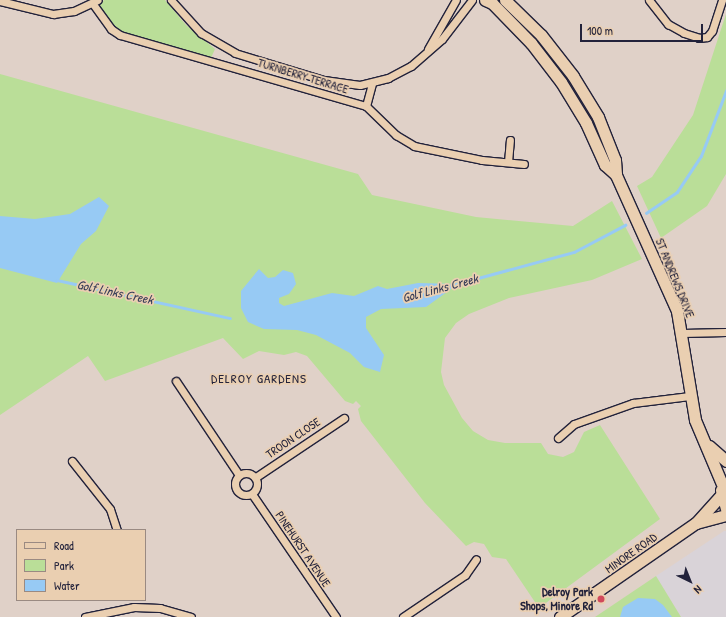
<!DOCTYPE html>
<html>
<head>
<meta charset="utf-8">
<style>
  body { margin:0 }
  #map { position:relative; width:726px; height:617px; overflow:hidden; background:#e0d1c8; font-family:"Patrick Hand",sans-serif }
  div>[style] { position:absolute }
  .built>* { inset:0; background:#d9d3d8 }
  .green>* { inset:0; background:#bade98 }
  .water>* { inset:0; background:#97caf4 }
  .stream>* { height:2.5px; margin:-1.25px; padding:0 1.25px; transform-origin:1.25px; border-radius:1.25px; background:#97caf4 }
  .roads { filter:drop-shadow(1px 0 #22223b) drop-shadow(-1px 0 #22223b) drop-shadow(0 1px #22223b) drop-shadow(0 -1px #22223b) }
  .street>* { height:7px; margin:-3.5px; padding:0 3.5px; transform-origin:3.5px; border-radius:3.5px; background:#eacfb1 }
  .street>.ring { margin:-3.5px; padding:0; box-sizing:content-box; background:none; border:7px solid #eacfb1; border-radius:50% }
  .secondary>* { height:11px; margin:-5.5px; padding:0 5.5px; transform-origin:5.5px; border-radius:5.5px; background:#eacfb1 }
  .dots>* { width:11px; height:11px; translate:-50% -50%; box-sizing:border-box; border:2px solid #eacfb1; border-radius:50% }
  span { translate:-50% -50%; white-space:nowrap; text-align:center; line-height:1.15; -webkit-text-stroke:3.5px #eacfb1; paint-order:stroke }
  .street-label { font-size:12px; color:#22223b }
  .poi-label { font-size:12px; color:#22223b; font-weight:700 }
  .right { translate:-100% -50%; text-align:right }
  .water-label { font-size:13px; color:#343b57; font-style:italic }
  .neighbourhood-label { font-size:13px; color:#22223b; letter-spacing:1px }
  .legend { position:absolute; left:16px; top:529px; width:130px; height:72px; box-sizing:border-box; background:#eacfb1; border:1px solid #9a8a82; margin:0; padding:5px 7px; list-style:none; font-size:12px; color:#22223b }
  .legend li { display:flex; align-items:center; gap:8px; height:20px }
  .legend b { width:20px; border:1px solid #9a8a82 }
  .north { position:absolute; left:670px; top:561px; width:40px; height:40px; -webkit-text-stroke:3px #eacfb1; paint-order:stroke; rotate:137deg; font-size:11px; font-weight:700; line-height:16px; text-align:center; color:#22223b }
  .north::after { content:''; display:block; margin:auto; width:14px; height:18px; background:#22223b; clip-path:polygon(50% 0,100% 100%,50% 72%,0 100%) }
  .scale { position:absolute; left:580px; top:24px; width:123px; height:18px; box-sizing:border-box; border:2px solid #22223b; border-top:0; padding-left:5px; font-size:12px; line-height:14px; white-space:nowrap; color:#22223b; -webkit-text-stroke:3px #eacfb1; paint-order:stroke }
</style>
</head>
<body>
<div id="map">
  <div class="built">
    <div style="clip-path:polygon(724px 531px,726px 531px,726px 617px,681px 617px,656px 576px)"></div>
  </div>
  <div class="green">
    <div style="clip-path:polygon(104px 0,165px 0,186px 25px,215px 49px,211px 58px,114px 30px,98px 7px)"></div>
    <div style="clip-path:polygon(726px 14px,726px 174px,707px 206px,661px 238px,637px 186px,652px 177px,693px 115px)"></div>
    <div style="clip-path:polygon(0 74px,358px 174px,372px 195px,476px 217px,573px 226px,612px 201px,642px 259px,592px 280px,509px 298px,469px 314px,456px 323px,445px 338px,441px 372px,444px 385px,462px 418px,473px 431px,488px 440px,505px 443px,541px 443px,548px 454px,563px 457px,574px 452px,584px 432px,600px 425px,660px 519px,539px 608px,506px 559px,492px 557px,484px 544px,474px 542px,466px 546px,425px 503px,361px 421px,358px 409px,361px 406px,356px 401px,353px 404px,345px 401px,307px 356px,296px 352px,284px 355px,259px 351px,243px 359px,223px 338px,105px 381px,88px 356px,0 415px)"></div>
    <div style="clip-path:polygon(656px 576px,681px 617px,595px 617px)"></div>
  </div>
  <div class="water">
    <div style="clip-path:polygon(99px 197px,109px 206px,96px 231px,81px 244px,57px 283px,0 268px,0 216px,35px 219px,70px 214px)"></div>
    <div style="clip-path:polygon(259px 269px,268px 278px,275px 277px,283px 270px,293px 273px,296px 284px,289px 294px,279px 298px,279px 303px,284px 306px,332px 293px,354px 296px,378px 286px,387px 289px,418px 283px,458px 284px,426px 307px,381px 309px,366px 317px,366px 328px,384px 355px,380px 372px,364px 367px,350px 353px,316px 335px,297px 330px,264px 329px,248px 322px,241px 308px,241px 291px)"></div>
    <div style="clip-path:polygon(638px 598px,655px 599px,663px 605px,672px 617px,620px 617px,623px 607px)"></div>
  </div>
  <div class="stream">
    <div style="left:646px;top:213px;width:37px;rotate:-34deg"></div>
    <div style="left:677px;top:192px;width:43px;rotate:-56.3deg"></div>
    <div style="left:701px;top:156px;width:70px;rotate:-69deg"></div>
    <div style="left:57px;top:280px;width:177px;rotate:12.4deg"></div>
    <div style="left:456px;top:284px;width:122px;rotate:-15.2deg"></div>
    <div style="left:574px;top:252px;width:58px;rotate:-27.9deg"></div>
  </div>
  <div class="roads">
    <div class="street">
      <div style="left:171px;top:0;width:45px;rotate:47.7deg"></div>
      <div style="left:201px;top:33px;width:39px;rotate:30deg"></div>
      <div style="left:235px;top:53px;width:93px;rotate:16.9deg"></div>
      <div style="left:324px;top:80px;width:36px;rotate:8deg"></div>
      <div style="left:360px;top:85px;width:29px;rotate:-14deg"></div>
      <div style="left:388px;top:78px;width:26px;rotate:-28deg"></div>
      <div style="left:411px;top:66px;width:41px;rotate:-41.1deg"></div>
      <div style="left:442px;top:39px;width:49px;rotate:-52.4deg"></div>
      <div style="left:649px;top:0;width:31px;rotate:52deg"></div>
      <div style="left:668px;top:24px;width:18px;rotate:29deg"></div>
      <div style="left:684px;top:33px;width:16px;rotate:18deg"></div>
      <div style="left:699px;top:38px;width:8px;rotate:-7deg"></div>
      <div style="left:707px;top:37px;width:8px;rotate:-50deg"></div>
      <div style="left:712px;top:31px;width:33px;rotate:-72deg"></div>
      <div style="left:0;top:1px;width:55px;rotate:13.8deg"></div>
      <div style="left:53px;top:14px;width:21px;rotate:-8deg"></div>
      <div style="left:74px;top:11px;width:26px;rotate:-25deg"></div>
      <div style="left:93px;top:4px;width:31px;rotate:54deg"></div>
      <div style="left:111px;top:29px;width:11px;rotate:34deg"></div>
      <div style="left:120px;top:35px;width:256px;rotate:16.1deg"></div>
      <div style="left:366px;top:106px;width:42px;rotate:44deg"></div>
      <div style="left:396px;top:135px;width:21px;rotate:31deg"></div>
      <div style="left:414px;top:146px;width:69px;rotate:11.6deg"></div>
      <div style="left:482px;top:160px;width:42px;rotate:5.4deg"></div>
      <div style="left:428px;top:49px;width:56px;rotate:-60.3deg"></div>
      <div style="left:366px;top:106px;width:24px;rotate:-75deg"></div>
      <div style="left:508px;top:162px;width:22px;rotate:-85deg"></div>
      <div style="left:682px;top:333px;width:44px;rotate:-1.3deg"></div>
      <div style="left:176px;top:381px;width:113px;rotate:56.2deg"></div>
      <div style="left:558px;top:438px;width:21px;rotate:-41deg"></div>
      <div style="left:574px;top:424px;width:63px;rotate:-19.6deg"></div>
      <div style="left:633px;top:403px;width:57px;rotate:-7deg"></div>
      <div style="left:72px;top:461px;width:61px;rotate:51.6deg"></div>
      <div style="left:110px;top:509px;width:22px;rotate:72deg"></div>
      <div class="ring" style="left:235px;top:473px;width:15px;height:15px"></div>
      <div style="left:256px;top:477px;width:106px;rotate:-33.8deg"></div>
      <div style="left:252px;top:494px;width:149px;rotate:55.7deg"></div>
      <div style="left:85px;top:617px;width:50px;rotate:-11.5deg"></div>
      <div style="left:134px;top:607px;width:26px;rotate:2deg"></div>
      <div style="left:160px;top:608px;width:32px;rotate:16deg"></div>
      <div style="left:403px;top:617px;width:75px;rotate:-34.1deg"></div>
      <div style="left:465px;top:575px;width:19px;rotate:-55deg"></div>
    </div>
    <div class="secondary">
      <div style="left:485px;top:0;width:8px;rotate:23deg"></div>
      <div style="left:492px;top:3px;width:56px;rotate:45.7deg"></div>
      <div style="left:531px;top:43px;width:49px;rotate:52.4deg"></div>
      <div style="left:561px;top:82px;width:48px;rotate:58.6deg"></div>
      <div style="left:586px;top:123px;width:46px;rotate:65.7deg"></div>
      <div style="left:605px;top:165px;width:15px;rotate:42deg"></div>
      <div style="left:505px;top:0;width:50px;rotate:44.2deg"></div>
      <div style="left:541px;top:35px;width:52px;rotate:52deg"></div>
      <div style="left:573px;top:76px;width:48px;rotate:58.6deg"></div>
      <div style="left:598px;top:117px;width:46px;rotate:68.4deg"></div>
      <div style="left:615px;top:160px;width:15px;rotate:86deg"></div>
      <div style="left:616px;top:175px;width:149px;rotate:65.8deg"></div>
      <div style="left:677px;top:311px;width:110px;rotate:80.6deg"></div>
      <div style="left:695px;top:420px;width:69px;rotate:67.1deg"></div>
      <div style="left:709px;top:446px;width:23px;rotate:41deg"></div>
      <div style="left:721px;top:490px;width:20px;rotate:75deg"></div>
      <div style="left:696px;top:523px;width:31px;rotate:-15deg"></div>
      <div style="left:560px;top:617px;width:165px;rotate:-34.7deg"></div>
      <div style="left:696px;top:523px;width:38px;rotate:-48deg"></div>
    </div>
  </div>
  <div class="dots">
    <div style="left:601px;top:599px;background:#d1495b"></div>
  </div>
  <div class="street-label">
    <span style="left:303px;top:76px;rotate:17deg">TURNBERRY TERRACE</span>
    <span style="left:675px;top:278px;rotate:68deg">ST ANDREWS DRIVE</span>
    <span style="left:293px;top:438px;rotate:-34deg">TROON CLOSE</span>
    <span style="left:303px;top:549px;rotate:56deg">PINEHURST AVENUE</span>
    <span style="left:631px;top:553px;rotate:-35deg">MINORE ROAD</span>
  </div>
  <div class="poi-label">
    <span class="right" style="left:593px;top:599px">Delroy Park<br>Shops, Minore Rd</span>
  </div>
  <div class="water-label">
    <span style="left:440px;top:288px;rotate:-15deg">Golf Links Creek</span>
    <span style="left:115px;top:292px;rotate:12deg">Golf Links Creek</span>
  </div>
  <div class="neighbourhood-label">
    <span style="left:259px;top:378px">DELROY GARDENS</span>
  </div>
  <ul class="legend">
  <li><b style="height:5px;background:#eacfb1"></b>Road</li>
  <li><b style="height:11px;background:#bade98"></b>Park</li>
  <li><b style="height:11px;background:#97caf4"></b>Water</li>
  </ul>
  <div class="north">N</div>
  <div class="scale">100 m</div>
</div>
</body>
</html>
